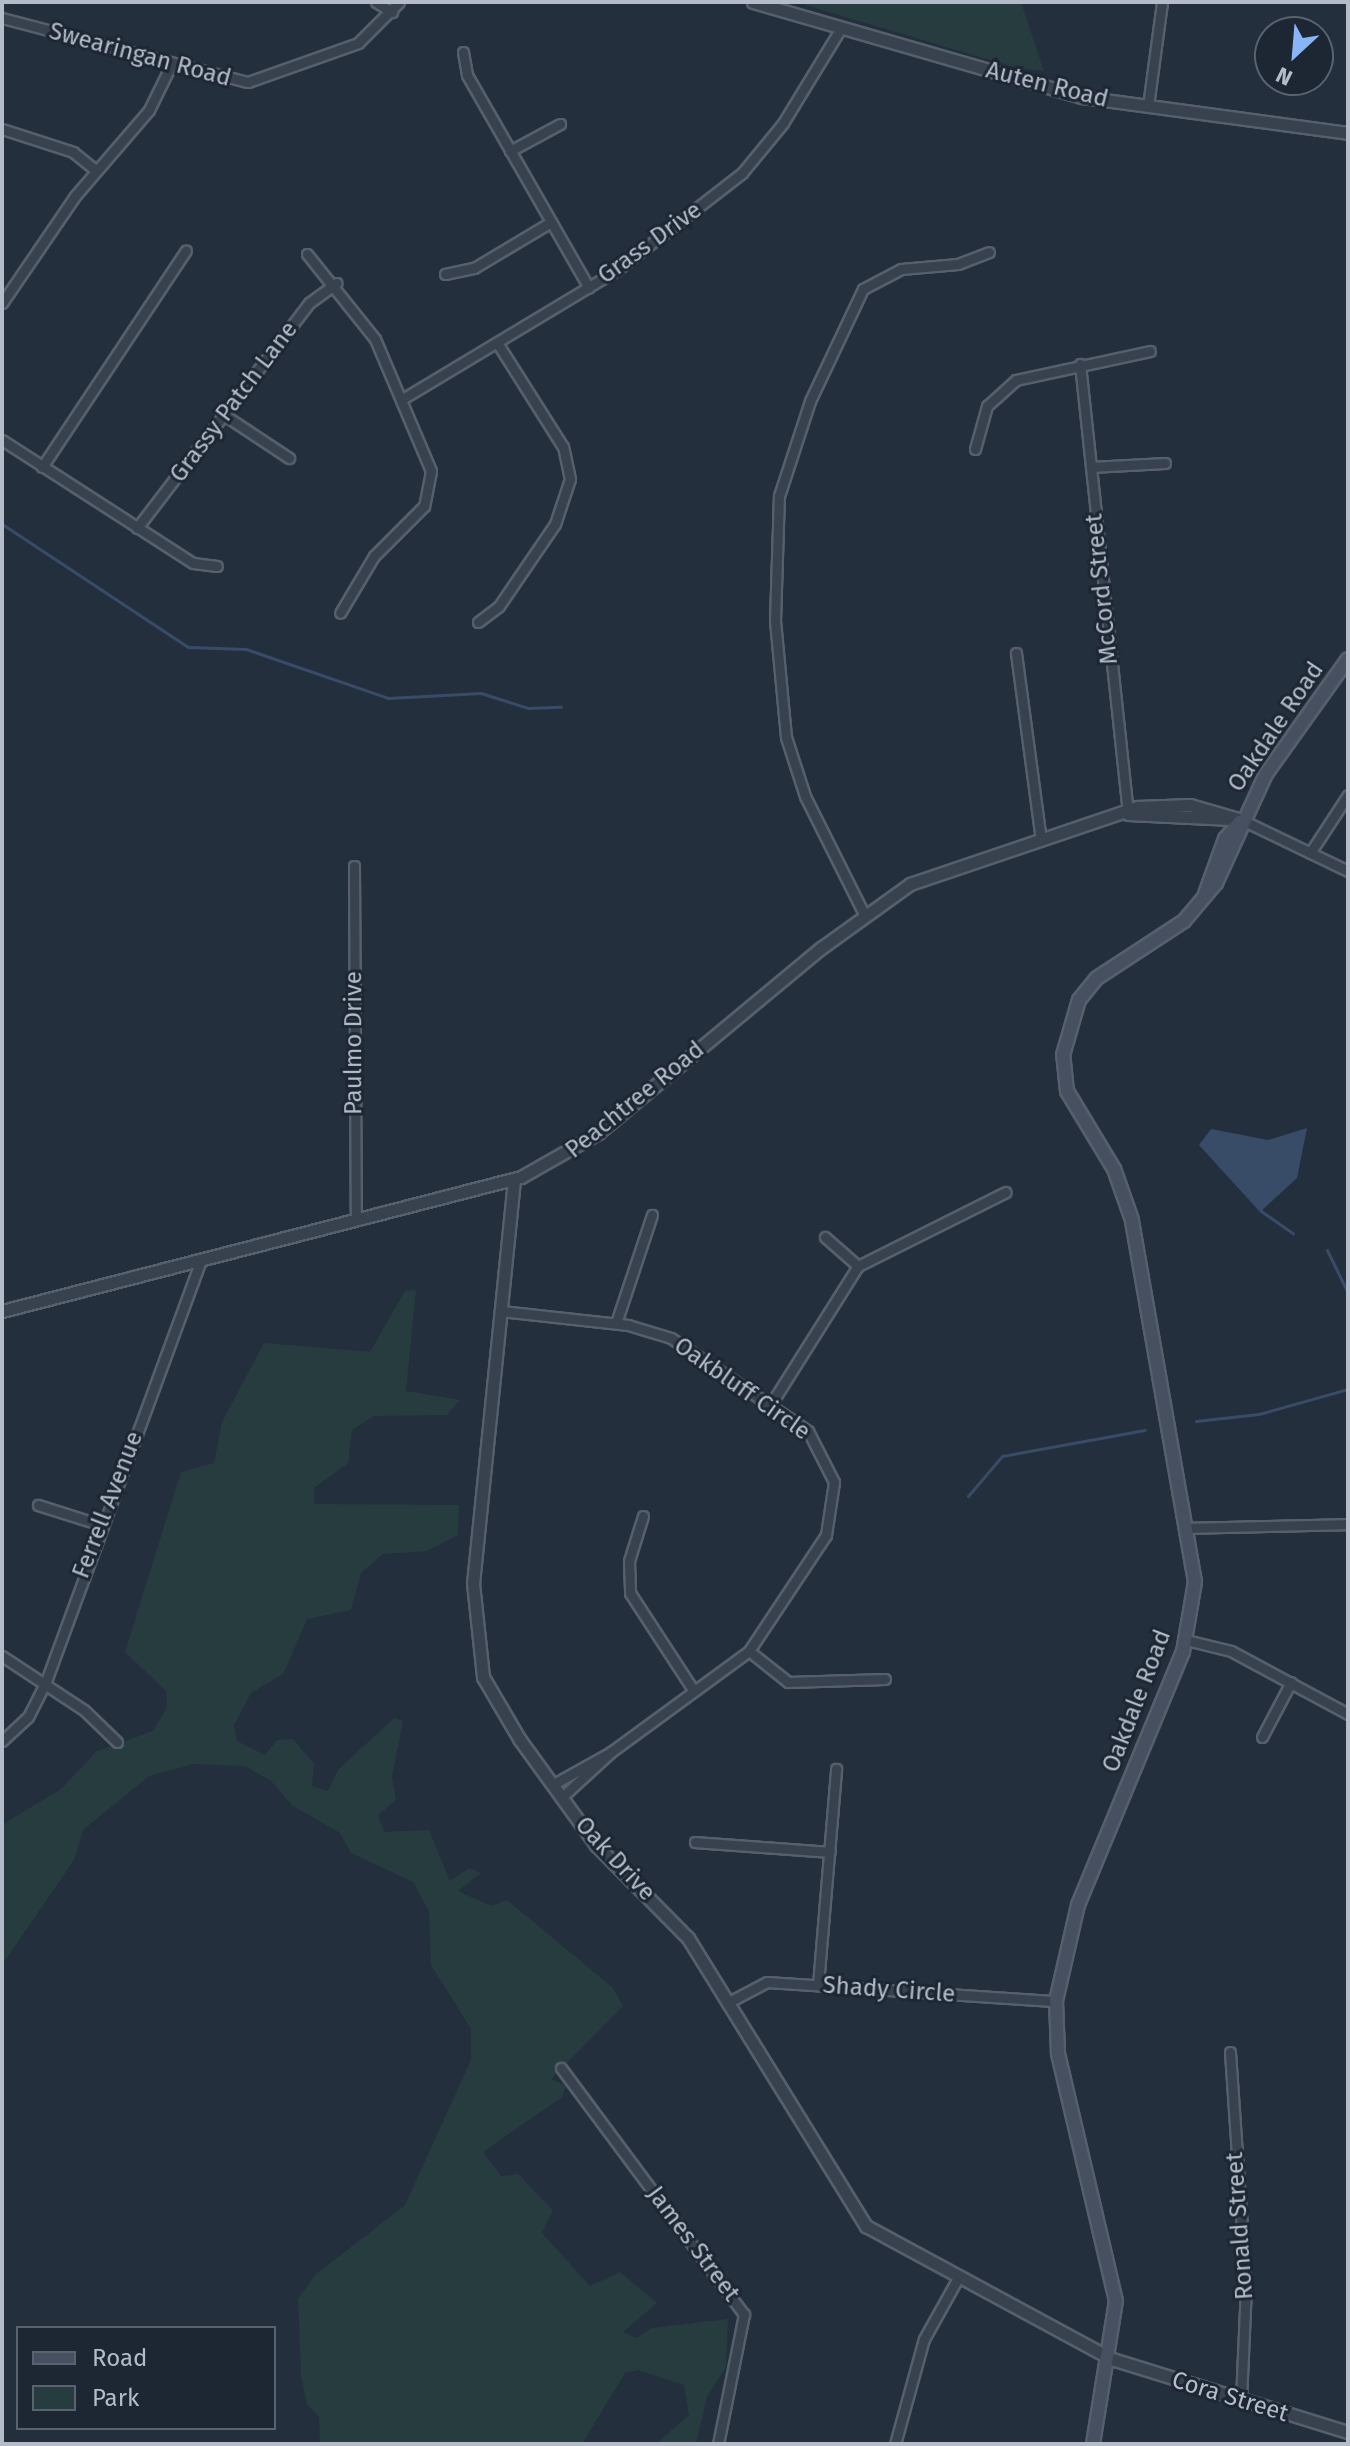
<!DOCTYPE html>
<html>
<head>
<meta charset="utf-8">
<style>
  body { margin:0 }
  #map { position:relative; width:1350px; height:2446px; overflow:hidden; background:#242f3e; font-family:"Fira Sans",sans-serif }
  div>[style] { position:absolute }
  .green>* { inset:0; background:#263c3f }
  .water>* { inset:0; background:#394c67 }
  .stream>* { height:3px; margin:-1.5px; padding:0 1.5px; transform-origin:1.5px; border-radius:1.5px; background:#394c67 }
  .roads { filter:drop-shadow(2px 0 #565f6c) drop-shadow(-2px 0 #565f6c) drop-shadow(0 2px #565f6c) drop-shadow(0 -2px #565f6c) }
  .minor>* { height:9px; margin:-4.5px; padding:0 4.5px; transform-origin:4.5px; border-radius:4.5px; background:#38414e }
  .tertiary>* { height:11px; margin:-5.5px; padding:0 5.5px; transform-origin:5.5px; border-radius:5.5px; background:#38414e }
  .secondary>* { height:12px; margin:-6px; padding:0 6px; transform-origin:6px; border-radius:6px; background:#465061 }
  span { translate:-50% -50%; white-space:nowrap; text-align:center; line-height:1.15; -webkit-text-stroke:6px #1d2633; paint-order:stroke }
  .street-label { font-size:24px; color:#b4bcc9 }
  .frame { position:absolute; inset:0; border:4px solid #b4bcc9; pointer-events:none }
  .legend { position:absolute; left:16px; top:2326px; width:260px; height:104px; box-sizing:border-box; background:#1d2633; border:2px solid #59626f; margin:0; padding:10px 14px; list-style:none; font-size:24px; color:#b4bcc9 }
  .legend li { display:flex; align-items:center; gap:16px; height:40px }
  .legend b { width:40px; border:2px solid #59626f }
  .north { position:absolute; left:1254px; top:16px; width:80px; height:80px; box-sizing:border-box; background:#1d2633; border:2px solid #59626f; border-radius:50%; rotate:206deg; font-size:22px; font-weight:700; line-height:32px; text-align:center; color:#b4bcc9 }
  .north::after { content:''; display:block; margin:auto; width:28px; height:36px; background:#8ab4f8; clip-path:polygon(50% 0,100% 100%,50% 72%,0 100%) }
</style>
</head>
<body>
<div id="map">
  <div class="green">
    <div style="clip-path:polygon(795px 2px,1021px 2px,1044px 71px,1017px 68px)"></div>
    <div style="clip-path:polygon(416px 1290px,406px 1391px,460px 1400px,447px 1415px,374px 1416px,352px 1430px,348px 1463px,314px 1488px,314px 1504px,459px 1505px,458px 1535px,427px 1551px,383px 1554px,361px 1573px,351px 1610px,307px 1619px,284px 1673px,251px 1693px,234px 1725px,237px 1741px,265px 1755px,277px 1740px,293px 1739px,314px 1764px,312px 1786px,328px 1791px,338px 1770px,394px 1718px,403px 1721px,392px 1777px,396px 1800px,378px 1815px,384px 1832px,429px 1830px,450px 1881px,469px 1868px,481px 1873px,458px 1891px,491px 1906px,507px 1900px,613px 1988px,623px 2006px,551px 2079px,566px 2086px,562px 2097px,483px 2152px,501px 2176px,518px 2174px,553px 2210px,542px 2233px,590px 2286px,620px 2272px,657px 2303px,623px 2332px,636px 2338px,652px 2328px,728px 2319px,726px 2367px,707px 2397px,696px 2444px,656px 2444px,689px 2415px,684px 2385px,638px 2370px,625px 2373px,582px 2444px,320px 2444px,319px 2417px,307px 2404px,301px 2375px,298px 2299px,315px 2275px,405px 2205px,471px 2060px,471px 2029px,431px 1965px,429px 1911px,413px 1882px,351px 1853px,340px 1833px,293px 1806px,271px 1781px,245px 1766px,192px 1764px,149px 1776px,83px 1830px,74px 1860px,2px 1965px,2px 1825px,61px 1789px,97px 1751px,153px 1731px,167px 1707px,166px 1691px,125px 1652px,181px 1472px,214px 1463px,222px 1422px,264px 1343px,370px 1352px,405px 1291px)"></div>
  </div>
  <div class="water">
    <div style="clip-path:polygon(1307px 1128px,1297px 1178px,1260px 1212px,1199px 1145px,1211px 1129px,1268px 1140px)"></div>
  </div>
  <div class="stream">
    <div style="left:2px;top:524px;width:223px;rotate:33.5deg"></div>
    <div style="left:188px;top:647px;width:58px;rotate:2deg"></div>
    <div style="left:246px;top:649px;width:150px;rotate:19deg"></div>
    <div style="left:388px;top:698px;width:93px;rotate:-3.1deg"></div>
    <div style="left:481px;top:693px;width:49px;rotate:17.7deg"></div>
    <div style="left:528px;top:708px;width:33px;rotate:-2deg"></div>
    <div style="left:1261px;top:1211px;width:39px;rotate:35deg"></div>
    <div style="left:1327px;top:1250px;width:48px;rotate:64deg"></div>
    <div style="left:1196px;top:1421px;width:63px;rotate:-6.3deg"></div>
    <div style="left:1259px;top:1414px;width:92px;rotate:-15.7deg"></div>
    <div style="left:968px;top:1496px;width:52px;rotate:-49.6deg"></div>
    <div style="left:1002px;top:1456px;width:145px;rotate:-10.3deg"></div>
  </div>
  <div class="roads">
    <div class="minor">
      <div style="left:376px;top:2px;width:19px;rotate:32deg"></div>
      <div style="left:2px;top:18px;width:254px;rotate:14.6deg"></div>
      <div style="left:248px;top:82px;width:117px;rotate:-19.5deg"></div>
      <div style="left:358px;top:43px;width:58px;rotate:-45deg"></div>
      <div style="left:463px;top:52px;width:23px;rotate:80deg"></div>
      <div style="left:467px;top:75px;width:245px;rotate:60.2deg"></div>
      <div style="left:1148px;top:106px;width:105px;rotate:-82.3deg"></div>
      <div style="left:2px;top:129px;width:75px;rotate:17.9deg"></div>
      <div style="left:73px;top:152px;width:28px;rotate:39deg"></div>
      <div style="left:510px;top:151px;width:57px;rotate:-28.4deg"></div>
      <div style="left:307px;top:254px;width:109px;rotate:51.3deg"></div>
      <div style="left:375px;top:339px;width:143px;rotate:67deg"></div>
      <div style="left:431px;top:471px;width:36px;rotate:101deg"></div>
      <div style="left:424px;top:506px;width:71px;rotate:135deg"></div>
      <div style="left:374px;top:556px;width:66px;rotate:120.8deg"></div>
      <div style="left:445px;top:274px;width:30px;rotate:-12deg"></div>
      <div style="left:474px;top:268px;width:90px;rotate:-30.9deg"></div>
      <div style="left:2px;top:303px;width:130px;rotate:-55.7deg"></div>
      <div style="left:75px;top:196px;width:113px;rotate:-49.3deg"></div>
      <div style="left:149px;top:110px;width:50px;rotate:-63.9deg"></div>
      <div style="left:1080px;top:364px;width:453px;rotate:83.9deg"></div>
      <div style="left:404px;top:398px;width:249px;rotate:-31deg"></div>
      <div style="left:617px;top:270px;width:158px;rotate:-37.8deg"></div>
      <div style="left:742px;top:173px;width:65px;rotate:-50.6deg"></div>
      <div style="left:783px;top:123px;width:111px;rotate:-58.6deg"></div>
      <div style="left:224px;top:415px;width:78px;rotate:33.5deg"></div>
      <div style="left:2px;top:440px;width:227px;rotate:32.8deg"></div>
      <div style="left:193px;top:563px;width:24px;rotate:7deg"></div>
      <div style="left:975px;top:449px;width:45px;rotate:-74.4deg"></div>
      <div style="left:987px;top:406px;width:39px;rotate:-42deg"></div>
      <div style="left:1016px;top:380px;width:137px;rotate:-12.2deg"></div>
      <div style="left:42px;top:467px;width:260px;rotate:-56.4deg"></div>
      <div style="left:1091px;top:467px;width:74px;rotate:-3.1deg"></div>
      <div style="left:137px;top:528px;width:283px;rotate:-52.6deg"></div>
      <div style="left:309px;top:303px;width:34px;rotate:-36deg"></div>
      <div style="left:478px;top:622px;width:26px;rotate:-37deg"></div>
      <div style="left:499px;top:606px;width:99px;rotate:-55.7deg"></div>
      <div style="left:555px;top:524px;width:47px;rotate:-71.6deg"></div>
      <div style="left:570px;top:479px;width:33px;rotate:-102deg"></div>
      <div style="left:563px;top:447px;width:122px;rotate:-122.3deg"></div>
      <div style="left:1016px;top:653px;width:189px;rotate:82.4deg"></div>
      <div style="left:1242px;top:820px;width:118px;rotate:25.7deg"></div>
      <div style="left:1310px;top:853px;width:69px;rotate:-56.8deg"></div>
      <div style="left:354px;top:866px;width:353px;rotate:89.7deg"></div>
      <div style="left:864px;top:914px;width:132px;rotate:-116.6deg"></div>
      <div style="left:805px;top:796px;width:62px;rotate:-107.9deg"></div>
      <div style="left:786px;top:737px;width:117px;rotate:-95.4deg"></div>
      <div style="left:775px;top:621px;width:125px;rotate:-88.2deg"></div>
      <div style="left:779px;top:496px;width:100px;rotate:-71.9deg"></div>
      <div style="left:810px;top:401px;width:124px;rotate:-64.7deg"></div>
      <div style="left:863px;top:289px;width:43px;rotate:-27.8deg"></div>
      <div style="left:901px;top:269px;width:57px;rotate:-5deg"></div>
      <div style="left:958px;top:264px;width:33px;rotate:-21deg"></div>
      <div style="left:825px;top:1237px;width:44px;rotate:41.3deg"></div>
      <div style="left:501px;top:1311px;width:128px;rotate:6.3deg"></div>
      <div style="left:628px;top:1325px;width:45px;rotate:16.8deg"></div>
      <div style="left:671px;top:1338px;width:166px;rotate:34.2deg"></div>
      <div style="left:808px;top:1431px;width:57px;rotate:63deg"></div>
      <div style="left:834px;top:1482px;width:54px;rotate:98.6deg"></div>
      <div style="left:826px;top:1535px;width:139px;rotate:123.6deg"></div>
      <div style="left:749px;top:1651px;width:171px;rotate:143.8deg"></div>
      <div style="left:616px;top:1323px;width:114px;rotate:-71.6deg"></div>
      <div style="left:771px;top:1404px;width:163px;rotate:-57.8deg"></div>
      <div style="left:858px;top:1266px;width:165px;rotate:-26.6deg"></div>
      <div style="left:38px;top:1505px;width:66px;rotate:17.6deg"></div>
      <div style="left:643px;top:1516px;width:47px;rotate:107.3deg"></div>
      <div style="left:629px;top:1561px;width:32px;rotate:88deg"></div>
      <div style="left:630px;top:1593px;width:117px;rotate:56.9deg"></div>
      <div style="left:1187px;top:1528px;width:161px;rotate:-1.4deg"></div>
      <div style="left:1186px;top:1640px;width:46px;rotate:13.7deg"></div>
      <div style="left:1231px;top:1651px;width:133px;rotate:28.3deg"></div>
      <div style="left:749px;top:1651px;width:50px;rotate:38.5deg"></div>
      <div style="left:788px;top:1682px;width:97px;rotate:-1.8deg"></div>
      <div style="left:2px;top:1656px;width:98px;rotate:33.4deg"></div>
      <div style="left:84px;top:1710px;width:46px;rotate:44.1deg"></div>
      <div style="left:1262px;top:1737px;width:62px;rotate:-62.2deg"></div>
      <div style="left:2px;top:1741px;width:35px;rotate:-43deg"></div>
      <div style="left:28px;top:1717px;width:37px;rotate:-63deg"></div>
      <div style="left:45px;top:1684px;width:452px;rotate:-69.8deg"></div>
      <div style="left:552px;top:1785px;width:68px;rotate:-29.2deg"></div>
      <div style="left:611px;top:1752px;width:68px;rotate:137.4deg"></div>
      <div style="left:695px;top:1842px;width:135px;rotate:4.2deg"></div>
      <div style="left:818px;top:1985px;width:217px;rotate:-85.2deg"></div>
      <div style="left:727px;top:2003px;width:45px;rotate:-27.7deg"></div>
      <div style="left:767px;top:1982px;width:290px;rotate:3.8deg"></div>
      <div style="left:1230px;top:2052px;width:235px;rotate:86.1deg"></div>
      <div style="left:1246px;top:2286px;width:115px;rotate:92.5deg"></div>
      <div style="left:561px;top:2068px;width:307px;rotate:53.4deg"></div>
      <div style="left:744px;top:2314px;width:133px;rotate:101.3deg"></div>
      <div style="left:895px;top:2444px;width:109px;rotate:-74.6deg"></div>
      <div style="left:924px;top:2339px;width:70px;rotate:-60.9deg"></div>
    </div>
    <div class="tertiary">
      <div style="left:753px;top:2px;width:342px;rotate:16.1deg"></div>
      <div style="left:1082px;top:97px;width:268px;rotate:7.7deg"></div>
      <div style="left:1128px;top:814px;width:103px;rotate:2.8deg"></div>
      <div style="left:514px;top:1180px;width:405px;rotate:95.8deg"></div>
      <div style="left:473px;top:1583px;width:95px;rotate:83.9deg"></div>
      <div style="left:483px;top:1677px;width:73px;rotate:59.6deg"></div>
      <div style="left:520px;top:1740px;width:130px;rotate:54.1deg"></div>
      <div style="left:596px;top:1845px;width:131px;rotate:45.3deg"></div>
      <div style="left:688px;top:1938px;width:339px;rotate:58.3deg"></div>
      <div style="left:866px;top:2226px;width:280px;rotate:28.4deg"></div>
      <div style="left:1112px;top:2359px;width:247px;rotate:17.2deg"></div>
      <div style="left:2px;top:1311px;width:536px;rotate:-14.48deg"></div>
      <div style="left:521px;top:1177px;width:89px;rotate:-29.7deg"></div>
      <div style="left:598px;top:1133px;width:290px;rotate:-39.7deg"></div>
      <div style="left:821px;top:948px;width:110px;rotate:-35.7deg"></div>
      <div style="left:910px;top:884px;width:241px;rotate:-18.7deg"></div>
      <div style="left:1138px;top:807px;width:52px;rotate:-2.2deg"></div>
      <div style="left:1190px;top:805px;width:54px;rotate:16.1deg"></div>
    </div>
    <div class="secondary">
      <div style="left:1205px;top:894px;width:59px;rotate:-70deg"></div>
      <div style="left:1225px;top:839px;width:23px;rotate:-49deg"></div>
      <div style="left:1093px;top:2444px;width:145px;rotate:-80.9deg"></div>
      <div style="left:1116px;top:2301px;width:255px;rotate:-103.2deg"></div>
      <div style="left:1058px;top:2053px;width:52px;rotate:-92.2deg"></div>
      <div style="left:1056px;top:2001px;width:98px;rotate:-77.1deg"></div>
      <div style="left:1078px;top:1905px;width:274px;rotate:-67.5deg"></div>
      <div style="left:1183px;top:1652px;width:71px;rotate:-80.3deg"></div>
      <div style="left:1195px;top:1582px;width:367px;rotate:-99.9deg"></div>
      <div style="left:1132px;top:1220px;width:54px;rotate:-109.4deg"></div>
      <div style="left:1114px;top:1169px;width:91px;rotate:-121.1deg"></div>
      <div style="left:1067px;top:1091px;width:36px;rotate:-96deg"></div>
      <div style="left:1063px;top:1055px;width:57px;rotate:-73.8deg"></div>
      <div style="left:1079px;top:1000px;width:28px;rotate:-51deg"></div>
      <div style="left:1097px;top:978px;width:104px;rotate:-33.2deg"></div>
      <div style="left:1184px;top:921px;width:50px;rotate:-49.9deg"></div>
      <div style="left:1216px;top:883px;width:120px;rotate:-65.4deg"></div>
      <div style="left:1266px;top:774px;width:141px;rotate:-54.5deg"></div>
    </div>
  </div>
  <div class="street-label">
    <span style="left:140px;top:55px;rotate:15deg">Swearingan Road</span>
    <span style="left:1047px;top:85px;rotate:14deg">Auten Road</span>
    <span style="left:650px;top:243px;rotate:-36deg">Grass Drive</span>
    <span style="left:234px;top:402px;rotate:-53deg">Grassy Patch Lane</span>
    <span style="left:1102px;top:589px;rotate:-96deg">McCord Street</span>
    <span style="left:1276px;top:727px;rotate:-56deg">Oakdale Road</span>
    <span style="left:354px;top:1043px;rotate:-90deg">Paulmo Drive</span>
    <span style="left:635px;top:1100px;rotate:-39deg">Peachtree Road</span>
    <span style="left:742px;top:1389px;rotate:35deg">Oakbluff Circle</span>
    <span style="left:108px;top:1505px;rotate:-69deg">Ferrell Avenue</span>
    <span style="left:1137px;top:1701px;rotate:-69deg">Oakdale Road</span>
    <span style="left:615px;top:1859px;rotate:47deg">Oak Drive</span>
    <span style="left:889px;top:1990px;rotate:4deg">Shady Circle</span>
    <span style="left:1240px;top:2226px;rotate:-94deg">Ronald Street</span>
    <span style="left:693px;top:2244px;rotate:53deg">James Street</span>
    <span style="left:1230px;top:2397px;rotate:17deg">Cora Street</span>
  </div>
  <div class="frame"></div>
  <ul class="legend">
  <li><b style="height:10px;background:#465061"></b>Road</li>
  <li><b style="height:22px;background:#263c3f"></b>Park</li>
  </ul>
  <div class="north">N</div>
</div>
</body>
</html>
